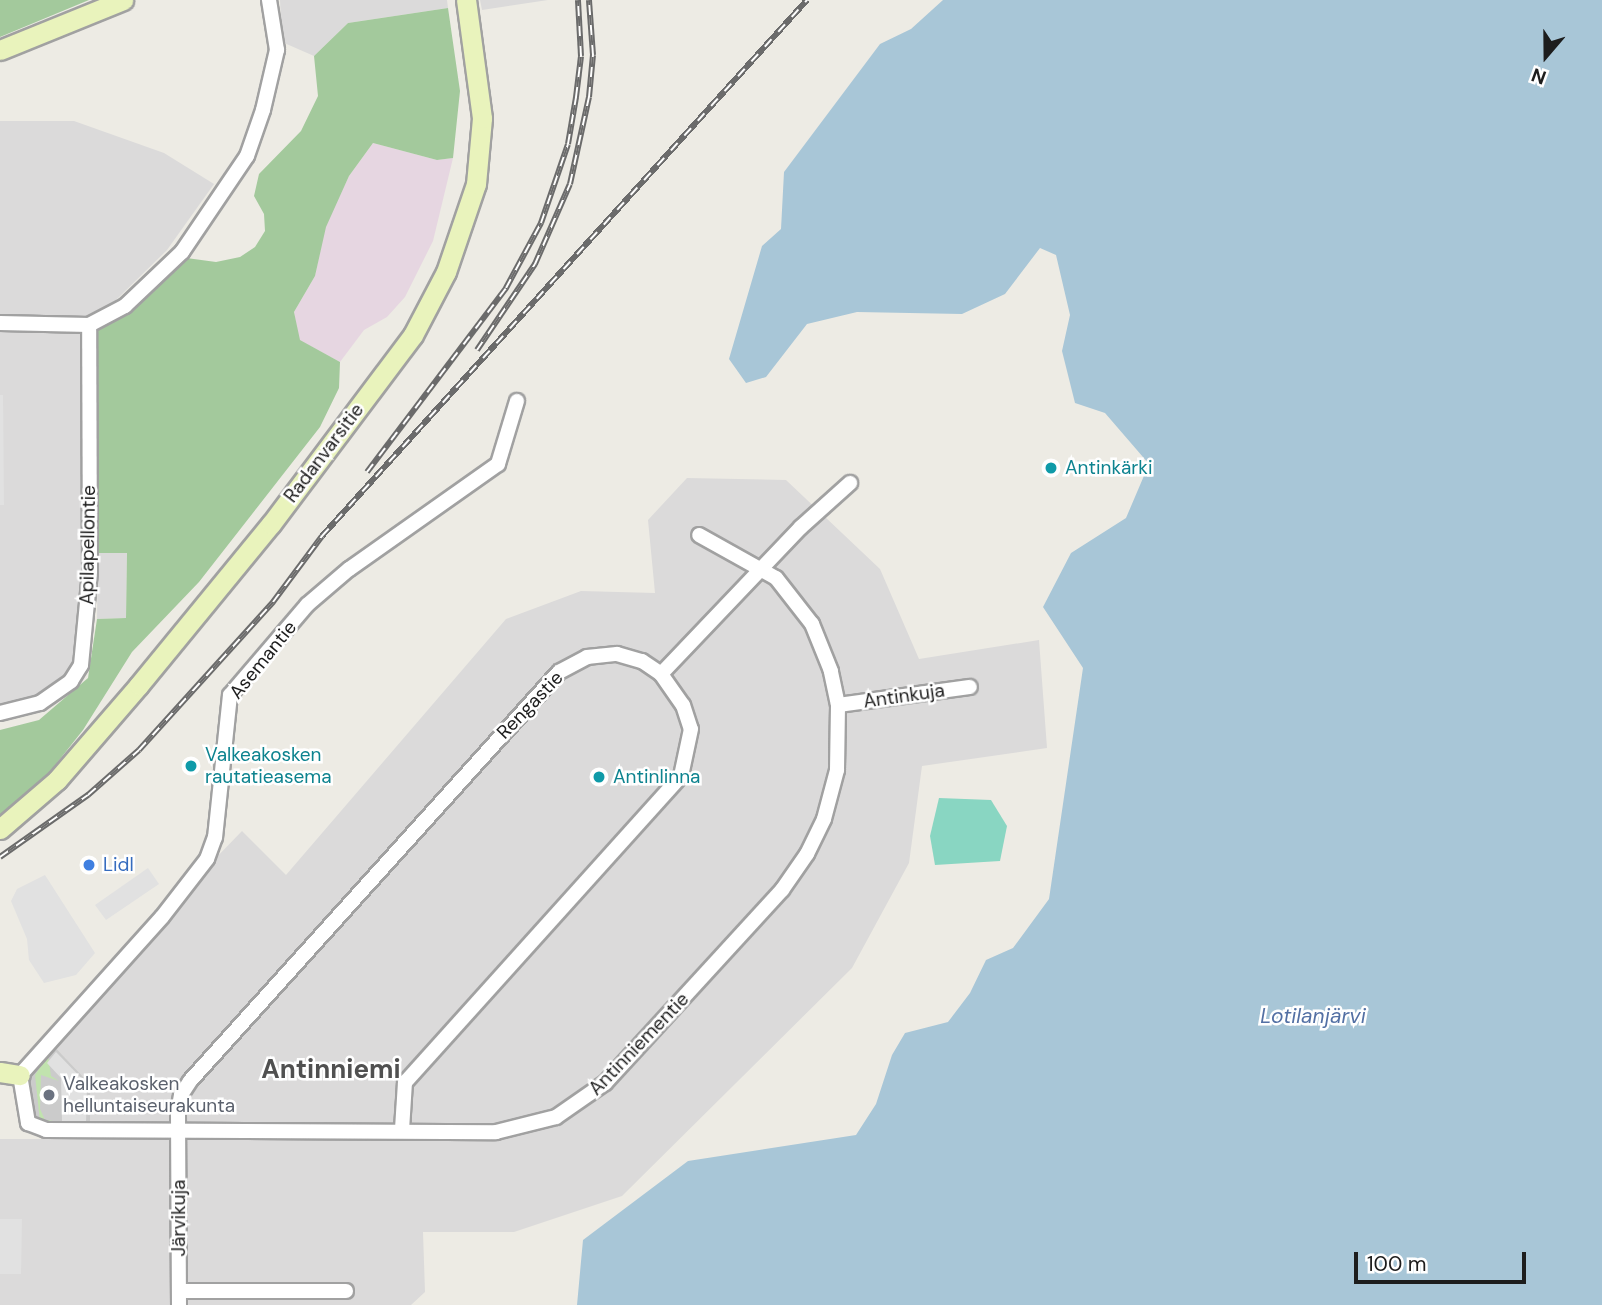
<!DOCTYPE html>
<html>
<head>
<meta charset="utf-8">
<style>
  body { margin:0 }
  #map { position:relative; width:1602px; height:1305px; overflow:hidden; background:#edebe4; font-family:"DM Sans",sans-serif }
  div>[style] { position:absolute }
  .residential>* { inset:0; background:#dbdada }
  .industrial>* { inset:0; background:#e6d6e1 }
  .religious>* { inset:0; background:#cbcbcb }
  .grass>* { inset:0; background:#c1e3ae }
  .forest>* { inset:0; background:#a3c99c }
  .pitch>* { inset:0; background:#89d6c2 }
  .parking>* { inset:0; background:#e1e1e1 }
  .water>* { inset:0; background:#a8c6d7 }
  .roads { filter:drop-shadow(2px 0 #a1a1a1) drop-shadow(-2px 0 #a1a1a1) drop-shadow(0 2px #a1a1a1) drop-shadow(0 -2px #a1a1a1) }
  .street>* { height:14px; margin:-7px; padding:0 7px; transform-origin:7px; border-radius:7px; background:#fff }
  .secondary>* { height:19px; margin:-9.5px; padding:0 9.5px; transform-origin:9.5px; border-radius:9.5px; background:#e9f3bc }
  .rail>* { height:6px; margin-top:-3px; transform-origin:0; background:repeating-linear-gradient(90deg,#fff 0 10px,#6b6b6b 0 20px); box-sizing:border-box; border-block:2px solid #6b6b6b }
  .dots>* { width:19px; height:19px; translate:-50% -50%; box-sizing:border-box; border:4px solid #fff; border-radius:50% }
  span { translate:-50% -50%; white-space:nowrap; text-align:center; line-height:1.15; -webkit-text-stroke:5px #fff; paint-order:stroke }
  .street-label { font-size:19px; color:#1d1d1d }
  .culture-label { font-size:19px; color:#0d838f }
  .left { translate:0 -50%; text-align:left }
  .shop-label { font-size:19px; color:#366cbe }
  .worship-label { font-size:19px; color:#5b616d }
  .water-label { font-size:21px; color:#5370a4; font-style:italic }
  .district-label { font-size:26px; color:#505050; font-weight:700 }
  .north { position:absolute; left:1511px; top:21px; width:70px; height:70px; -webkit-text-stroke:5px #fff; paint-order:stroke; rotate:200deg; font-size:19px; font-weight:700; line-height:28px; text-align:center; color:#1d1d1d }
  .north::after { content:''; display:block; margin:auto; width:24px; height:32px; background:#1d1d1d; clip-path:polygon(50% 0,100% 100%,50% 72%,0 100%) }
  .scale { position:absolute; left:1354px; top:1252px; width:172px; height:32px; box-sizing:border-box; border:4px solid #1d1d1d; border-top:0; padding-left:9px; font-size:21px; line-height:24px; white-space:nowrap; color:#1d1d1d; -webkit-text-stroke:5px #fff; paint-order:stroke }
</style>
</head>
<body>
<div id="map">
  <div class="residential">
    <div style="clip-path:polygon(280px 0,447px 0,448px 8px,348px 23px,314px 56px,282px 42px)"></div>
    <div style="clip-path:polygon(480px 0,548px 0,482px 10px)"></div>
    <div style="clip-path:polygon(0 121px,74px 121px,164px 153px,214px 184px,167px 250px,115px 301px,87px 316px,0 317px)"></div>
    <div style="clip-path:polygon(77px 325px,89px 333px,87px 566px,77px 665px,67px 678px,33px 703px,0 709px,0 328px)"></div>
    <div style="clip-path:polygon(687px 478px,786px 480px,880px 569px,919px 659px,1039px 640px,1047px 748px,922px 766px,909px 863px,852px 968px,622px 1196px,514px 1232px,423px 1232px,425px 1292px,411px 1305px,0 1305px,0 1139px,90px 1139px,90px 1084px,51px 1043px,115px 962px,242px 831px,286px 875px,506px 619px,581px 591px,655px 593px,648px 520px)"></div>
    <div style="clip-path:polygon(98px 553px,127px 553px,126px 618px,97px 619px)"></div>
  </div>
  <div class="industrial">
    <div style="clip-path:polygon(373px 143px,437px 160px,453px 158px,433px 241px,405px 297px,387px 317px,364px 330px,340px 362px,299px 340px,294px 312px,315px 276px,325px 227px,349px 176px)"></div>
  </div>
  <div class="religious">
    <div style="clip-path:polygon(51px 1043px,90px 1084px,90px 1130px,36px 1128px,21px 1076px)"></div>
  </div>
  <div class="grass">
    <div style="clip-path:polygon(48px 1055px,51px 1076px,59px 1081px,41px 1075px,40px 1109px,45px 1120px,88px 1125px,40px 1122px,35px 1075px)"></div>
  </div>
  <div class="forest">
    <div style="clip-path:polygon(0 0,89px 0,0 37px)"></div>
    <div style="clip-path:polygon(448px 8px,460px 91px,453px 158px,437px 160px,373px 143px,349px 176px,326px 227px,315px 276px,294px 312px,300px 340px,340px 362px,339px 388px,320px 427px,199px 582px,132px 652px,83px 730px,41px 783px,0 815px,0 730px,39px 720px,88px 678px,97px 619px,126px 618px,127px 553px,98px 553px,97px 329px,179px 257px,216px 262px,240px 257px,255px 247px,265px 231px,264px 214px,254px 196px,259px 174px,301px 131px,318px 96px,314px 56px,348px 23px)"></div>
  </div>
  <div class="pitch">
    <div style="clip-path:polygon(939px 798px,991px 800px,1007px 826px,1000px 861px,935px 865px,930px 836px)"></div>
  </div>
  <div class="parking">
    <div style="clip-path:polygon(0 395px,3px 395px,4px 505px,0 505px)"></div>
    <div style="clip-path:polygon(148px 868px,159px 884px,106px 920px,95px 905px)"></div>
    <div style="clip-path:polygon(45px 875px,95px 953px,76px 975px,44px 983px,29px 960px,27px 939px,11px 901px,17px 889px)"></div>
    <div style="clip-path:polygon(56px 1052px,87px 1084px,86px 1122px,62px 1121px,61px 1078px,47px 1063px)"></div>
    <div style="clip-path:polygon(0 1219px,22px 1219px,21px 1274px,0 1274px)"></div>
  </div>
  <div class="water">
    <div style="clip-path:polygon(943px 0,1602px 0,1602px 1305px,577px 1305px,583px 1240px,688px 1161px,856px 1135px,876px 1104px,892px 1055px,905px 1033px,948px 1022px,970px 993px,986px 960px,1013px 948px,1049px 899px,1083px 668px,1043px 607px,1071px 553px,1126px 518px,1149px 464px,1105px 413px,1075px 403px,1062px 351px,1070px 315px,1056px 255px,1040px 248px,1005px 294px,962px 314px,857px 312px,807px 324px,766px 377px,746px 383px,729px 359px,762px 246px,781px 229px,784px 172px,880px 44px,911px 29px)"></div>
  </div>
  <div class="roads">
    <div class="street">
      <div style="left:0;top:323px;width:89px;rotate:1.3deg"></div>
      <div style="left:89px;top:325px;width:41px;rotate:-27.8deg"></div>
      <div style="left:125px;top:306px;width:79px;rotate:-43.5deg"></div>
      <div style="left:182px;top:252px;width:116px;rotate:-55.9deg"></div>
      <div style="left:247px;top:156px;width:49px;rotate:-70.8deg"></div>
      <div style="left:263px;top:110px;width:62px;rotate:-76.9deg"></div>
      <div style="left:277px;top:50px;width:51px;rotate:-99.1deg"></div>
      <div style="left:517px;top:401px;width:66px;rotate:106.8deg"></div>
      <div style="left:498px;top:464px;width:182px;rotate:144.8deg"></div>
      <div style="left:349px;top:569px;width:55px;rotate:139.4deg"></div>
      <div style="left:307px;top:605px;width:118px;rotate:130.5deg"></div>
      <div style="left:230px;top:695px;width:143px;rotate:96deg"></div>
      <div style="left:215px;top:837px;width:23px;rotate:110deg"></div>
      <div style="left:207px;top:859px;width:73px;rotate:127.8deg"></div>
      <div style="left:162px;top:917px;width:212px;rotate:131.9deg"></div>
      <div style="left:20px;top:1075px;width:49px;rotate:80.5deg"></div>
      <div style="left:28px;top:1123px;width:19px;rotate:21deg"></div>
      <div style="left:46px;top:1130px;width:450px;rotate:0.3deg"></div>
      <div style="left:496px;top:1132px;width:62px;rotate:-14deg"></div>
      <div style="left:556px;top:1117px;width:60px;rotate:-34.8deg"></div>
      <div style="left:605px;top:1083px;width:262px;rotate:-47.5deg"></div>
      <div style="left:782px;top:890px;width:44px;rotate:-55.2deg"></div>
      <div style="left:807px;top:854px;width:39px;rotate:-64deg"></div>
      <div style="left:824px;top:819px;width:51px;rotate:-75.1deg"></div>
      <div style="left:837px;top:770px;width:65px;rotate:-89.1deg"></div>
      <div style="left:838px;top:705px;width:35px;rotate:-102deg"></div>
      <div style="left:831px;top:671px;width:51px;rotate:-112deg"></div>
      <div style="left:812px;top:624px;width:58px;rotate:-128deg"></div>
      <div style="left:776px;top:578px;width:88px;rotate:-150.8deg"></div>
      <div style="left:661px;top:674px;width:203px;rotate:-46.4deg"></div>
      <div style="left:801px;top:527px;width:66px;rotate:-41.9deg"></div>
      <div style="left:838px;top:705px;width:133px;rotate:-7.8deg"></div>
      <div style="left:0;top:713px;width:41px;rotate:-14deg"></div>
      <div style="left:40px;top:703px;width:38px;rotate:-35deg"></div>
      <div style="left:71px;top:681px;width:19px;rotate:-58deg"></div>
      <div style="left:81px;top:665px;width:94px;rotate:-84.5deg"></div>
      <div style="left:90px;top:571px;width:246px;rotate:-90.2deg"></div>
      <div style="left:179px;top:1291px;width:167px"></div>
      <div style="left:179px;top:1305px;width:193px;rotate:-90.3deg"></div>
      <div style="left:178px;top:1112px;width:17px;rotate:-80deg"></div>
      <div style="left:181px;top:1095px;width:17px;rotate:-57deg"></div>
      <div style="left:190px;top:1081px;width:551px;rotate:-47.94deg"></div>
      <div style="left:559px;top:672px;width:32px;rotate:-28deg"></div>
      <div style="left:587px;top:657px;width:30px;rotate:-6deg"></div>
      <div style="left:617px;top:654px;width:26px;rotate:16deg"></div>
      <div style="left:642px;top:661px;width:23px;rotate:34deg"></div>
      <div style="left:661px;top:674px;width:38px;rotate:55deg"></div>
      <div style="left:683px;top:705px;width:25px;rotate:72deg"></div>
      <div style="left:691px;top:729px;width:48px;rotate:102deg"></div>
      <div style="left:681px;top:776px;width:412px;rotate:132deg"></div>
      <div style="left:405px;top:1082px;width:48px;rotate:93.6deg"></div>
    </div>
    <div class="secondary">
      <div style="left:0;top:50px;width:133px;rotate:-22.1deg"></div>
      <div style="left:0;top:829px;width:75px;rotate:-40.7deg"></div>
      <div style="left:57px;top:780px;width:125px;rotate:-49.2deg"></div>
      <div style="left:139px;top:685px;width:208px;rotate:-50.7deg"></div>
      <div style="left:271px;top:524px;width:236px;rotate:-53.1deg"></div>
      <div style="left:413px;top:335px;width:71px;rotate:-62.4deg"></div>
      <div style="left:446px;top:272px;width:93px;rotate:-71.2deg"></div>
      <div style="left:476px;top:184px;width:66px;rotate:-84.8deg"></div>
      <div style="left:482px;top:118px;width:119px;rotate:-97.7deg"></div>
      <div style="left:0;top:1072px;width:20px;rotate:9deg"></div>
    </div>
  </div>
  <div class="rail">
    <div style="left:477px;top:350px;width:104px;rotate:-56deg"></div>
    <div style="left:535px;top:264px;width:87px;rotate:-66.4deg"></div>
    <div style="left:570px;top:184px;width:89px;rotate:-77.7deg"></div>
    <div style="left:589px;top:97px;width:42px;rotate:-84.6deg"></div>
    <div style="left:593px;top:55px;width:55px;rotate:-94.2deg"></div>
    <div style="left:367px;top:472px;width:231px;rotate:-52.9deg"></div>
    <div style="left:506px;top:288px;width:74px;rotate:-61.7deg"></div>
    <div style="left:541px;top:223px;width:83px;rotate:-71.1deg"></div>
    <div style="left:568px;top:144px;width:48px;rotate:-80.3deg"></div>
    <div style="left:576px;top:97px;width:41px;rotate:-83deg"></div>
    <div style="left:581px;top:56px;width:56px;rotate:-93.1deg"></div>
    <div style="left:0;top:857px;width:108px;rotate:-35.2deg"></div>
    <div style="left:88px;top:795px;width:68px;rotate:-41.4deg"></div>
    <div style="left:139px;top:750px;width:200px;rotate:-47.8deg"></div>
    <div style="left:273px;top:602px;width:82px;rotate:-53.4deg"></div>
    <div style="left:322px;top:536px;width:723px;rotate:-47.86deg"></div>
  </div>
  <div class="dots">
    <div style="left:1051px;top:468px;background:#0f9aa8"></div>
    <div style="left:191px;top:766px;background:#0f9aa8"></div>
    <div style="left:599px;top:777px;background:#0f9aa8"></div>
    <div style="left:89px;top:865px;background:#3f7fe0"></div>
    <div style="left:49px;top:1095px;background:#6b7280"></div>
  </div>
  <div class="street-label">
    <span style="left:324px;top:453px;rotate:-53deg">Radanvarsitie</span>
    <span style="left:88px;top:545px;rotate:-89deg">Apilapellontie</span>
    <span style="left:263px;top:660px;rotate:-51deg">Asemantie</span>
    <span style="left:904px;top:696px;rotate:-8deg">Antinkuja</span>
    <span style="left:530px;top:705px;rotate:-46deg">Rengastie</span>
    <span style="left:639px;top:1044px;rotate:-46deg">Antinniementie</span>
    <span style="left:179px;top:1218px;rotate:-90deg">Järvikuja</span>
  </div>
  <div class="culture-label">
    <span class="left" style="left:1065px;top:468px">Antinkärki</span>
    <span class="left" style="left:205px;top:766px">Valkeakosken<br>rautatieasema</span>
    <span class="left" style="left:613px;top:777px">Antinlinna</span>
  </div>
  <div class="shop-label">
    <span class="left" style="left:103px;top:865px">Lidl</span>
  </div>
  <div class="worship-label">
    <span class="left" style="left:63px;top:1095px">Valkeakosken<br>helluntaiseurakunta</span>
  </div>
  <div class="water-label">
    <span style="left:1313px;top:1016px">Lotilanjärvi</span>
  </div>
  <div class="district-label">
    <span style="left:331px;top:1070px">Antinniemi</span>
  </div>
  <div class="north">N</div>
  <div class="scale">100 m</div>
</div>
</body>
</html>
